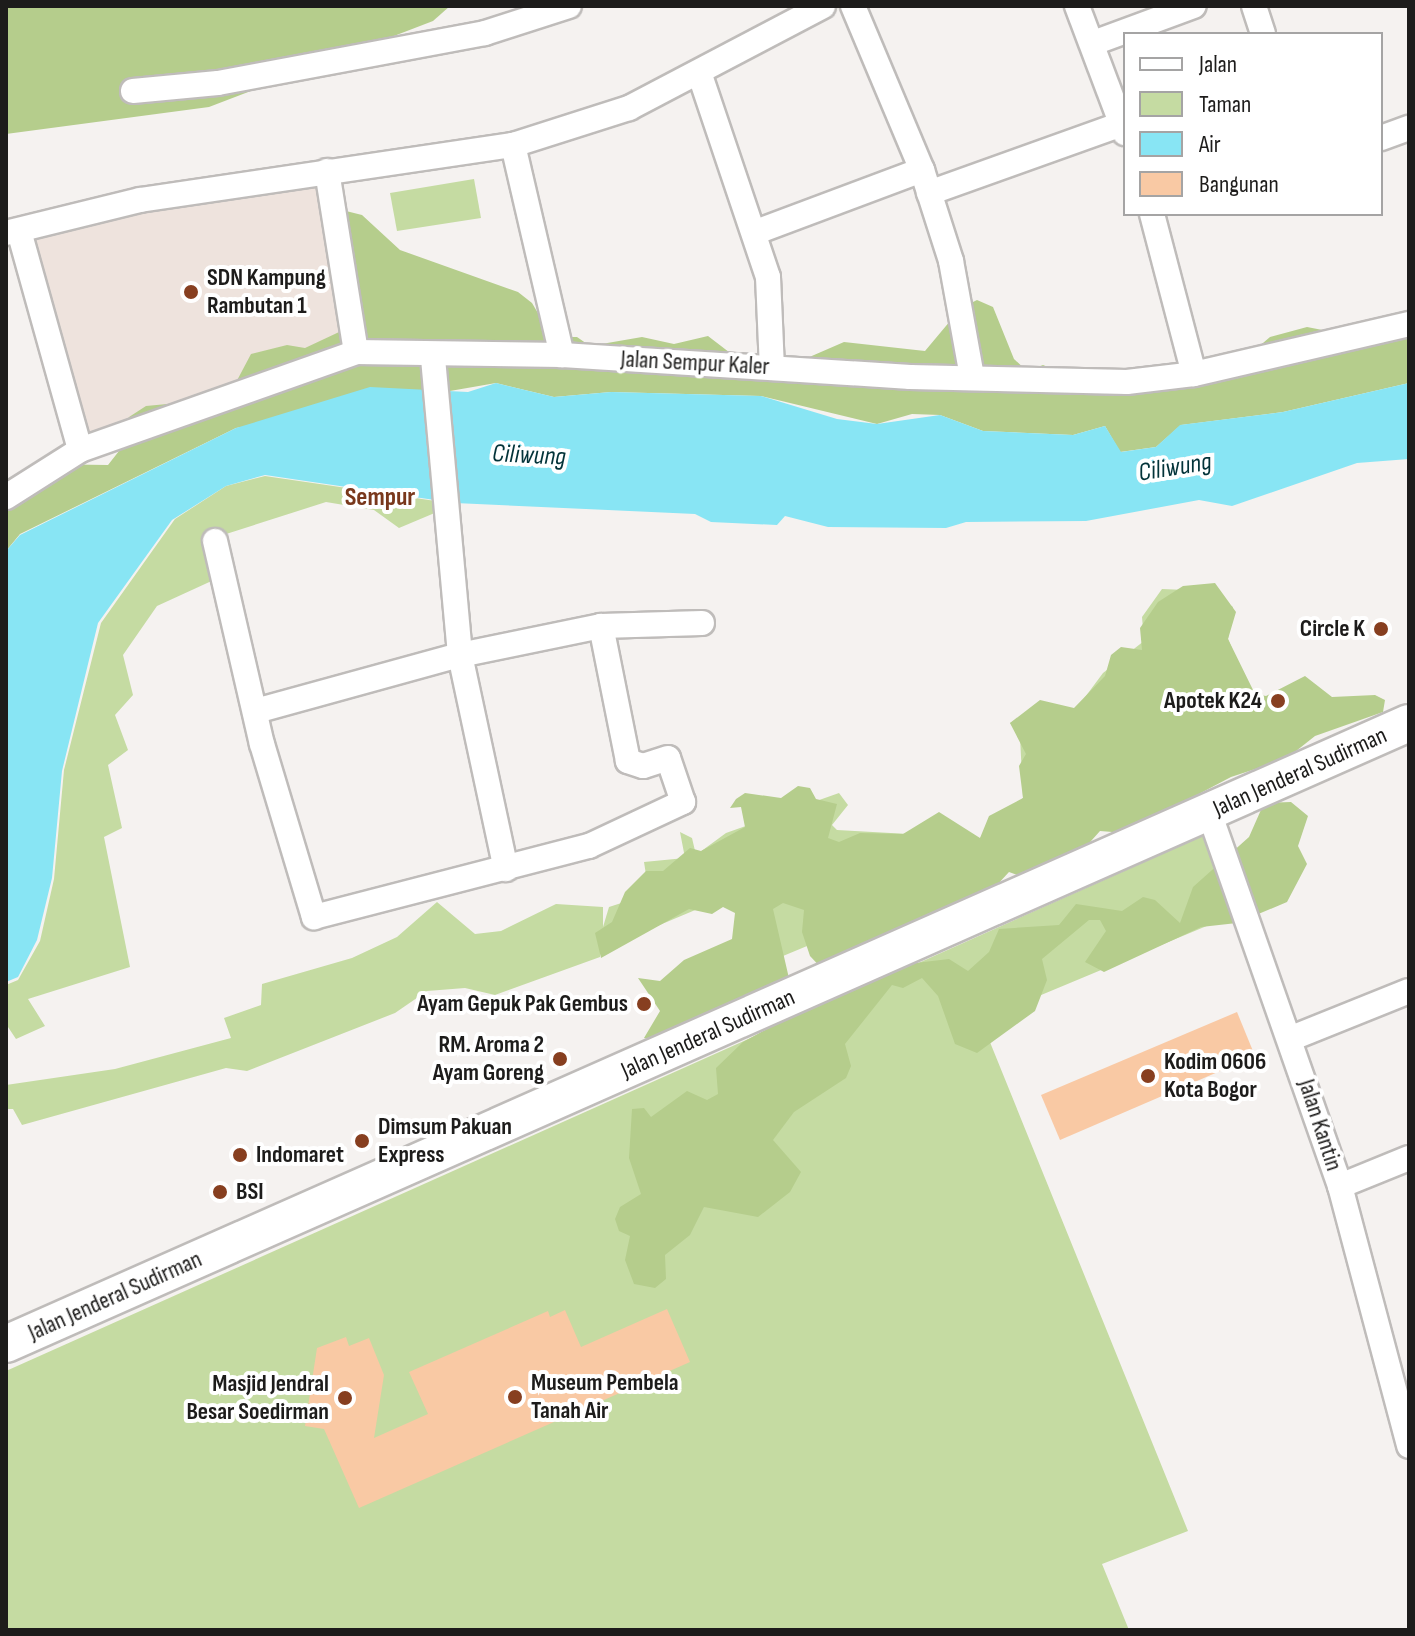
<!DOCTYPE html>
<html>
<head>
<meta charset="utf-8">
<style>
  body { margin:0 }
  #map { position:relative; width:1415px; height:1636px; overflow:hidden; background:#f5f2f0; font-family:"Sofia Sans Condensed",sans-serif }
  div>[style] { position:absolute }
  .built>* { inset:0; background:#eee3dd }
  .green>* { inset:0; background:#c5dba2 }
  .forest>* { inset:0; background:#b5cd8c }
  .water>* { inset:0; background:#88e5f4 }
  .building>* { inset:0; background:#f9c9a4 }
  .roads { filter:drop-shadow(2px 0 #bfbcba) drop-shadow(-2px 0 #bfbcba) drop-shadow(0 2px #bfbcba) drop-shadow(0 -2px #bfbcba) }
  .street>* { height:24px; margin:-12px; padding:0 12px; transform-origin:12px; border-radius:12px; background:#fff }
  .primary>* { height:36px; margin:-18px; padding:0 18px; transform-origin:18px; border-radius:18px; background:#fff }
  .dots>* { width:22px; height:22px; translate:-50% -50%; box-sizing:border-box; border:4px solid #fff; border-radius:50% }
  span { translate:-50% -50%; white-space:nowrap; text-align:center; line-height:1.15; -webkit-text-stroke:8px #fff; paint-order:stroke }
  .poi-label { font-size:24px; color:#1d1c1b; font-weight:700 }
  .left { translate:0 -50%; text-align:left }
  .right { translate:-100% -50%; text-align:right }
  .street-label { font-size:24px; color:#1d1c1b }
  .water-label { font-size:26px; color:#033339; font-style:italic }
  .neighbourhood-label { font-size:26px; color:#79381c; font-weight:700 }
  .frame { position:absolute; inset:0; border:8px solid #1d1c1b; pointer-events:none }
  .legend { position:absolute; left:1123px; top:32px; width:260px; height:184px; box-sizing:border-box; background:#fff; border:2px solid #a5a4a4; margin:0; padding:10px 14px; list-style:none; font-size:24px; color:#1d1c1b }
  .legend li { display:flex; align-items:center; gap:16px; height:40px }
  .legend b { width:40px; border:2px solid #a5a4a4 }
</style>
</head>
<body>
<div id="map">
  <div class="built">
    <div style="clip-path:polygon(327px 171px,356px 352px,80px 450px,19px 231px)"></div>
  </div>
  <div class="green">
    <div style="clip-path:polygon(474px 179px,481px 218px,397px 231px,390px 193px)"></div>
    <div style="clip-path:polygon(265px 476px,456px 504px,399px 528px,374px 510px,326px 502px,223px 535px,229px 573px,157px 606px,123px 655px,133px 695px,115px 715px,128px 750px,108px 765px,122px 828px,104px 837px,130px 967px,28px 999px,45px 1026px,16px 1039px,6px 1024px,6px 985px,18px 980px,40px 941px,54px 879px,64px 770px,101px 623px,175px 519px,226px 486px)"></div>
    <div style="clip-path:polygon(1162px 589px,1210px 591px,1233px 607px,1228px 639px,1253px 697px,1285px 747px,771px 961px,745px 897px,719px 900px,624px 940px,601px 942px,600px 957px,495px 995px,465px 988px,427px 991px,395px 1013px,247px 1071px,226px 1068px,22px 1125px,13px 1109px,6px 1109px,6px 1085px,115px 1069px,231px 1038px,224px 1018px,261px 1005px,262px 984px,352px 958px,397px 937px,437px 902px,475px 934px,501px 931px,556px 904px,603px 907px,603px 927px,609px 907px,649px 894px,644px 862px,685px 858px,680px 832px,692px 838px,696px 855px,726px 833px,839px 793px,848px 805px,832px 825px,837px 830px,980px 838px,1023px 798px,1020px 736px,1010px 723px,1044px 703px,1071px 716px,1103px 673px,1144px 641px,1142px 617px)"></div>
    <div style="clip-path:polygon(1218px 829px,1245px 910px,981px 1020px,1188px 1531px,1102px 1564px,1129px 1630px,6px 1630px,6px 1371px)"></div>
  </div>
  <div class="forest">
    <div style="clip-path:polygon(6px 6px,450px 6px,433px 21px,209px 107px,6px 134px)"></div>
    <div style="clip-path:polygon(346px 211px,362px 215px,400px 250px,518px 292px,532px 303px,552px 337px,577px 337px,590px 346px,642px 337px,674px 344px,708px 336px,738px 359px,791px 365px,844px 342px,925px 351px,961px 308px,977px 300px,993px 307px,1014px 359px,1027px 371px,1043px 365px,1060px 372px,1153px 370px,1209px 356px,1243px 360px,1270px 337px,1307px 327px,1343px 334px,1409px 329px,1409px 383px,1283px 412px,1181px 425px,1156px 447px,1120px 452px,1105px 426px,1073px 435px,983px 431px,940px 415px,912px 414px,877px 424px,761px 396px,611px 392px,554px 397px,496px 383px,236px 428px,20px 534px,6px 551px,6px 489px,35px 464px,108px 465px,119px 451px,119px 433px,129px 417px,146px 406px,199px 401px,233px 388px,251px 354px,287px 345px,305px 348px,354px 325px,332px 223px)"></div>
    <div style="clip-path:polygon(1215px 583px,1236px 612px,1228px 639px,1255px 694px,1266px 696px,1305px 676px,1332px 697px,1375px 695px,1385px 700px,1383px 712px,1315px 736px,1286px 759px,1231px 777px,1125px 833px,1100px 831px,1083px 850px,1032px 880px,1009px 872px,972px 912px,825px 972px,810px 956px,802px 932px,804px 910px,783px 903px,773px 909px,791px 987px,656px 1041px,644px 1038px,660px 1011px,638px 978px,660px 981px,684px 960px,732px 939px,735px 913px,723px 907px,712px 914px,689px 909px,601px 958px,595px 933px,612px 922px,625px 892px,646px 871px,663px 871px,690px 848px,701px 851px,745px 827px,741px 807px,730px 808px,736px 799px,745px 793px,781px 798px,798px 786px,810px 788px,816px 799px,837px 804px,828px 838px,839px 842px,860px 833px,903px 834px,939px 812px,980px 838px,989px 816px,1023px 798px,1019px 766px,1026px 754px,1010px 723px,1040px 700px,1074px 708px,1105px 676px,1111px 655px,1121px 647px,1142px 650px,1140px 628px,1158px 602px,1183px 586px)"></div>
    <div style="clip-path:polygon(1291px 802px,1308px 816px,1298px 846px,1307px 864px,1287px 902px,1237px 923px,1201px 927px,1104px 972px,1085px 962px,1106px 931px,1100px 920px,1089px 920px,1042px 959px,1047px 980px,1035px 1011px,977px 1053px,955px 1044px,938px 996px,922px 978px,903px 988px,892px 985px,845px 1044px,851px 1066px,846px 1078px,794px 1112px,773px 1140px,801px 1172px,790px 1192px,758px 1217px,704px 1207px,690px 1235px,665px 1255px,666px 1279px,655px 1288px,634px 1284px,625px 1260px,630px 1236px,619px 1231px,615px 1219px,620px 1207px,641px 1194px,629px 1158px,632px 1109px,644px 1108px,651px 1117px,687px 1091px,707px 1100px,718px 1094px,716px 1068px,743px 1042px,835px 992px,871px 982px,890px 966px,949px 959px,968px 971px,989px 952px,999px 929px,1059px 925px,1076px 904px,1122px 911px,1143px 897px,1155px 900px,1180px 923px,1193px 887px,1249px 837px,1264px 803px)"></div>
  </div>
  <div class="water">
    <div style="clip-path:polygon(496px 383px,554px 397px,611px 392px,761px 396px,837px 419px,877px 424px,940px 415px,983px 431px,1073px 435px,1105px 426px,1121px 452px,1156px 447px,1180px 425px,1283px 412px,1409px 383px,1409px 459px,1357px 463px,1232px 506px,1199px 500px,1086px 521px,966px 522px,946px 528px,828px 527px,785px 516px,777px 525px,711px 522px,695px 514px,455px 503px,265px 475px,226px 486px,172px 520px,98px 623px,62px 771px,52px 878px,37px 940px,18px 977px,6px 982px,6px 551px,20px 535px,236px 428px,370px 387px,468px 392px)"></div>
  </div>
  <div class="building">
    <div style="clip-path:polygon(1237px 1012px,1255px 1056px,1060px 1140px,1041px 1095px)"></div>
    <div style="clip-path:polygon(667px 1309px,690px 1362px,359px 1508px,324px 1429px,305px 1426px,317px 1348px,346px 1337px,349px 1346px,369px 1338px,384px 1375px,374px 1438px,428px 1414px,409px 1372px,548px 1311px,550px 1317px,565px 1310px,581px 1347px)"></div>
  </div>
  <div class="roads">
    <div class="street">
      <div style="left:853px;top:6px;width:178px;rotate:67.2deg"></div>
      <div style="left:922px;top:170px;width:96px;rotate:72.3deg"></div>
      <div style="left:951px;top:261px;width:117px;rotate:79.7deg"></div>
      <div style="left:1077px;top:6px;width:136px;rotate:69.3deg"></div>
      <div style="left:1254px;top:6px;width:29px;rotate:72deg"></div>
      <div style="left:1096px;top:42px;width:104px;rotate:-20.2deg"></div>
      <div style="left:700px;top:75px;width:213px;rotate:71.4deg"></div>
      <div style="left:768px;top:277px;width:90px;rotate:87.5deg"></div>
      <div style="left:133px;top:91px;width:85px;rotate:-5.4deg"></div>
      <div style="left:218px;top:83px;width:272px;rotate:-10.6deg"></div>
      <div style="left:485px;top:33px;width:88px;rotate:-17.8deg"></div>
      <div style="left:1381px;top:138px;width:30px;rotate:-20deg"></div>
      <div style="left:513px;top:145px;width:216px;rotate:76.9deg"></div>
      <div style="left:327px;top:171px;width:183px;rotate:80.9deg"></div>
      <div style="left:929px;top:193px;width:205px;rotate:-19.7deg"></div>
      <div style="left:1152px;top:214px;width:165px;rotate:75.3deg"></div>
      <div style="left:19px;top:231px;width:227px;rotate:74.4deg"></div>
      <div style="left:756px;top:232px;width:177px;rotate:-20.5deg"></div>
      <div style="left:6px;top:233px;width:138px;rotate:-13.8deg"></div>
      <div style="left:140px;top:200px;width:377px;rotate:-8.4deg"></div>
      <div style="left:513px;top:145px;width:122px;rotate:-17.7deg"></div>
      <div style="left:629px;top:108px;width:219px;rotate:-27.7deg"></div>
      <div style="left:433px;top:358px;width:298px;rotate:84.8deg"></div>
      <div style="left:460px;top:655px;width:219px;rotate:77.9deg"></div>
      <div style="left:6px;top:497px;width:88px;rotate:-32.4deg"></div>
      <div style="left:80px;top:450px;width:293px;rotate:-19.5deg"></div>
      <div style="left:356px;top:352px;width:206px;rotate:0.8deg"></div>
      <div style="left:562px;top:355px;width:349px;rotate:3.6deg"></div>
      <div style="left:910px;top:377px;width:217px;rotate:1.3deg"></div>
      <div style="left:1127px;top:382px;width:67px;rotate:-6.8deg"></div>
      <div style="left:1194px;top:374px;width:221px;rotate:-13.1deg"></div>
      <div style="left:215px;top:541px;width:208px;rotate:77deg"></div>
      <div style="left:262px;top:744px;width:181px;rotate:73.3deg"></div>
      <div style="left:314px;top:917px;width:284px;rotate:-14.5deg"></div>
      <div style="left:589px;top:846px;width:104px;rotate:-25.1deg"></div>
      <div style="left:683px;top:802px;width:46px;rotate:-108.8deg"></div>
      <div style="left:668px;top:758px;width:26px;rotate:162deg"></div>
      <div style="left:643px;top:766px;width:16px;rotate:-162deg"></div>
      <div style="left:628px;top:761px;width:138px;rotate:-101.3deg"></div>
      <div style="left:256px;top:711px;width:212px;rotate:-15.4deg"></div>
      <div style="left:460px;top:655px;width:144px;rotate:-11.6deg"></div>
      <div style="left:601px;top:626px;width:101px;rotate:-1.7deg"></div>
      <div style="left:1209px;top:812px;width:396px;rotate:70.7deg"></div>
      <div style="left:1340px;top:1186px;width:269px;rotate:75.1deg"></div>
      <div style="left:1292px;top:1038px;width:126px;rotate:-21.9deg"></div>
      <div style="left:1340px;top:1186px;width:74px;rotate:-22.1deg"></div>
    </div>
    <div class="primary">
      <div style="left:6px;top:1344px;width:1534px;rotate:-23.88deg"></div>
    </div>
  </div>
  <div class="dots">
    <div style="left:191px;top:292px;background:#873f20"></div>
    <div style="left:1381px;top:629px;background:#873f20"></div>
    <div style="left:1278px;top:701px;background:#873f20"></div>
    <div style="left:644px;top:1004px;background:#873f20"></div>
    <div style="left:560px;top:1059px;background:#873f20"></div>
    <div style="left:1148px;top:1076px;background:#873f20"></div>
    <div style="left:362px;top:1141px;background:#873f20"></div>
    <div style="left:240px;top:1155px;background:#873f20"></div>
    <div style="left:220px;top:1192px;background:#873f20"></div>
    <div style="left:515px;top:1397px;background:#873f20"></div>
    <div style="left:345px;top:1398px;background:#873f20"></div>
  </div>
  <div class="poi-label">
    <span class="left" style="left:207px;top:292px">SDN Kampung<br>Rambutan 1</span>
    <span class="right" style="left:1365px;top:629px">Circle K</span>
    <span class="right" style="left:1262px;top:701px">Apotek K24</span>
    <span class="right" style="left:628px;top:1004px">Ayam Gepuk Pak Gembus</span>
    <span class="right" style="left:544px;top:1059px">RM. Aroma 2<br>Ayam Goreng</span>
    <span class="left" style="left:1164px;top:1076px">Kodim 0606<br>Kota Bogor</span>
    <span class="left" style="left:378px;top:1141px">Dimsum Pakuan<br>Express</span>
    <span class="left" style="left:256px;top:1155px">Indomaret</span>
    <span class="left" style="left:236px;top:1192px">BSI</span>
    <span class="left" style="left:531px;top:1397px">Museum Pembela<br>Tanah Air</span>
    <span class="right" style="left:329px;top:1398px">Masjid Jendral<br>Besar Soedirman</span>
  </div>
  <div class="street-label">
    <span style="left:695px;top:363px;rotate:3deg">Jalan Sempur Kaler</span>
    <span style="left:1300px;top:772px;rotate:-24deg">Jalan Jenderal Sudirman</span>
    <span style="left:708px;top:1034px;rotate:-24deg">Jalan Jenderal Sudirman</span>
    <span style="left:1320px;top:1125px;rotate:72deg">Jalan Kantin</span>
    <span style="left:115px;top:1296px;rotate:-24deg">Jalan Jenderal Sudirman</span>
  </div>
  <div class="water-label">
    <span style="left:529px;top:456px;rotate:3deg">Ciliwung</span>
    <span style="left:1175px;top:468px;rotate:-9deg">Ciliwung</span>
  </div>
  <div class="neighbourhood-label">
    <span style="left:380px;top:498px">Sempur</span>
  </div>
  <div class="frame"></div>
  <ul class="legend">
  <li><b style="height:10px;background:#fff"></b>Jalan</li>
  <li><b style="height:22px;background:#c5dba2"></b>Taman</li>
  <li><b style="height:22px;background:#88e5f4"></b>Air</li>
  <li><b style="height:22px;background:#f9c9a4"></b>Bangunan</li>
  </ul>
</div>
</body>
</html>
